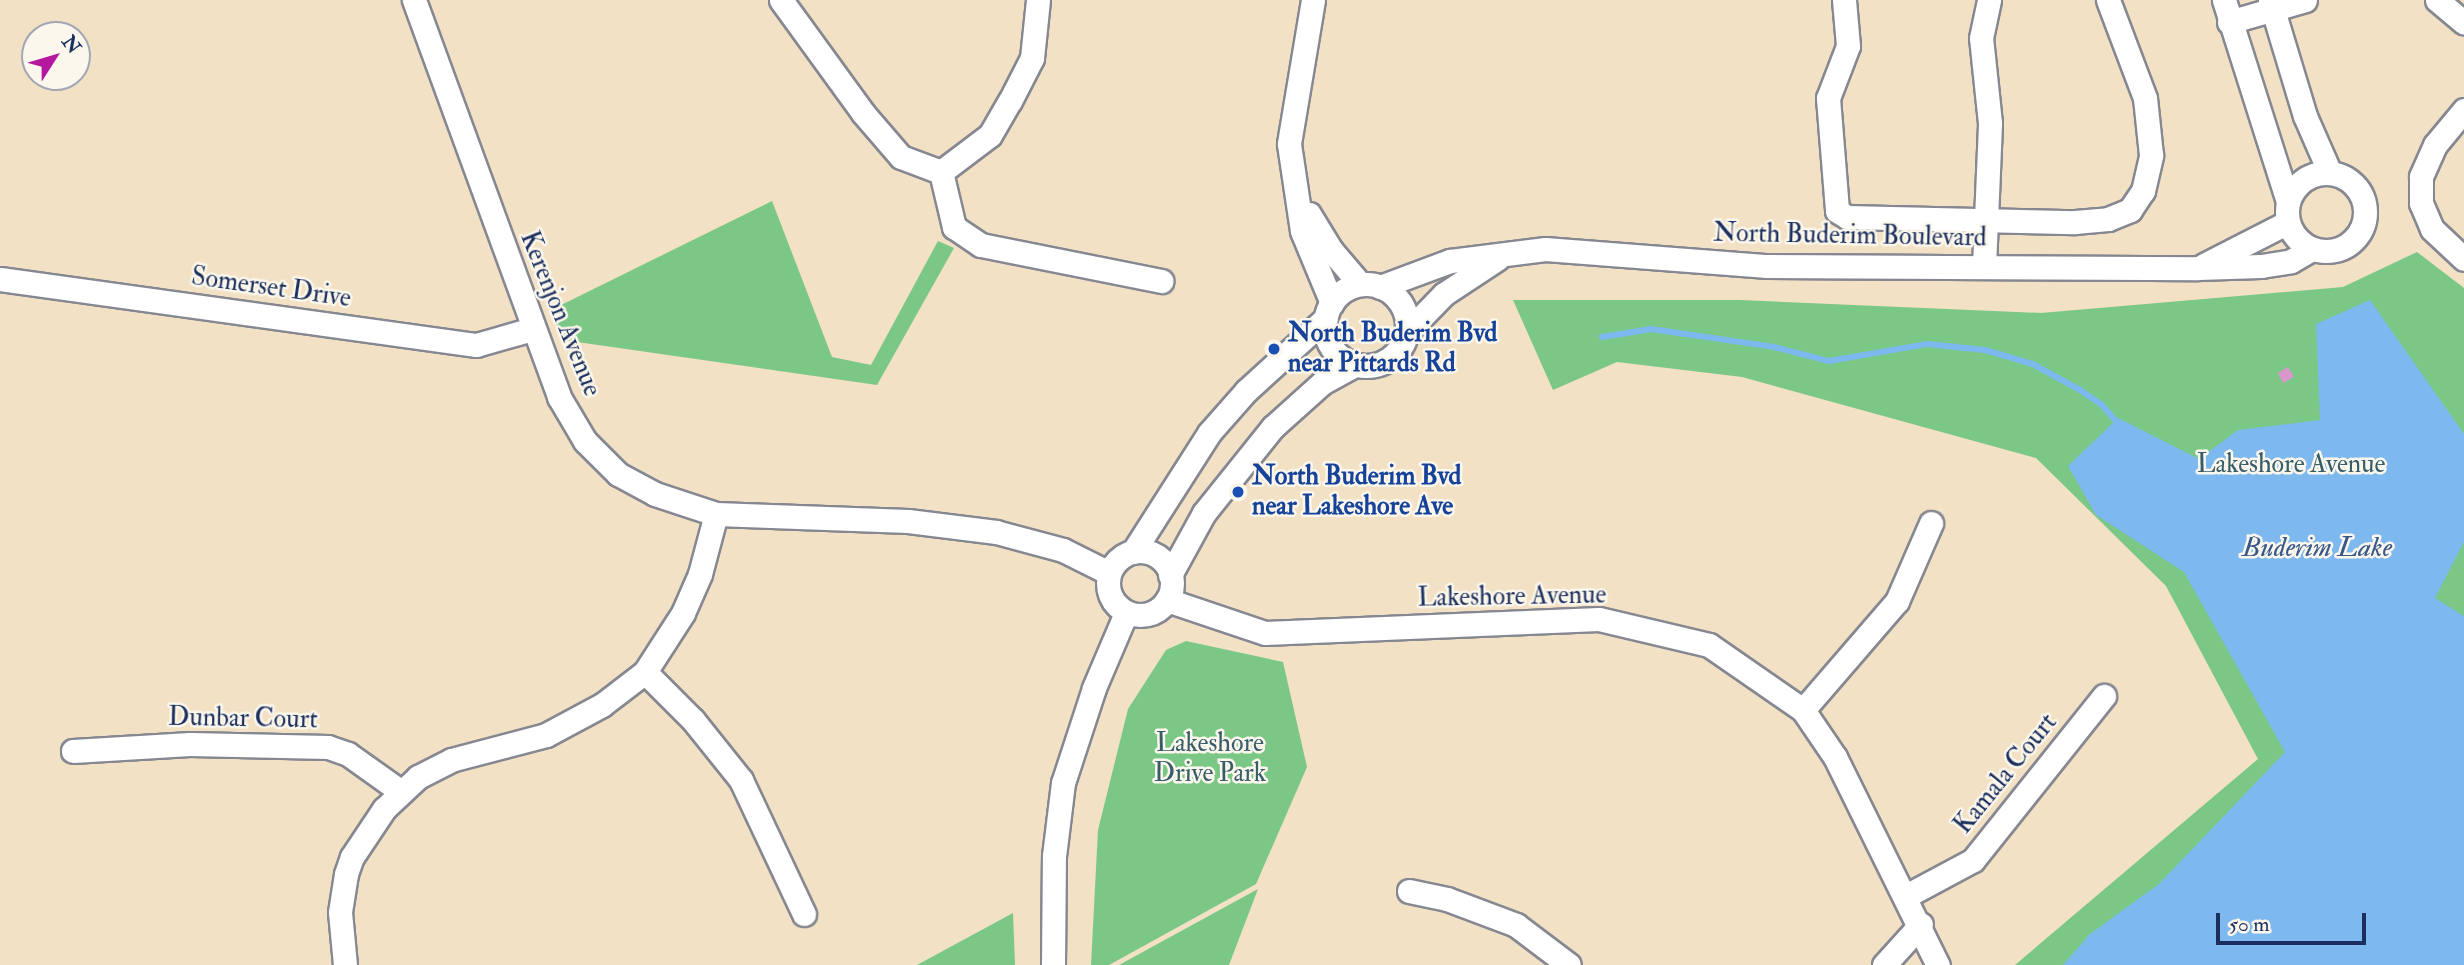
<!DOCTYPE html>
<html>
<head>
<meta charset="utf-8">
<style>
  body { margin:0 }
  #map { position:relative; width:2464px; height:965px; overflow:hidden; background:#f2e1c4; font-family:"IM FELL Double Pica",serif }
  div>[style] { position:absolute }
  .green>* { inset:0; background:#7bc786 }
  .water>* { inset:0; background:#7db8ef }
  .stream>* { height:6px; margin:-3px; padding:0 3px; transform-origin:3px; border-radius:3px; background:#7db8ef }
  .building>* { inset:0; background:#da97cc }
  .roads { filter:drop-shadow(2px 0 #868891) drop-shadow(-2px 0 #868891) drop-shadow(0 2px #868891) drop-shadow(0 -2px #868891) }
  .minor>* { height:23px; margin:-11.5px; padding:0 11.5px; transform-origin:11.5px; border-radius:11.5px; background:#fff }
  .minor>.ring { margin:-11.5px; padding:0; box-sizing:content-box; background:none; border:23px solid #fff; border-radius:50% }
  .dots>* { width:19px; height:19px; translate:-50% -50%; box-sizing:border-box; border:4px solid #fbf7ec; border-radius:50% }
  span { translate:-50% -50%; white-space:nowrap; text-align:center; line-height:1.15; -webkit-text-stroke:5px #fbf7ec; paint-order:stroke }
  .street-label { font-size:26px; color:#1b2f5e }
  .transit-label { font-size:26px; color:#164399; font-weight:700 }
  .left { translate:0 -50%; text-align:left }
  .park-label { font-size:26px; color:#385d6a }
  .water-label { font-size:28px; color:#38588a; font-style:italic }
  .north { position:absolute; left:21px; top:21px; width:70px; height:70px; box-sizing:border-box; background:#fbf7ec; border:2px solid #a1a7b3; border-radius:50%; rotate:53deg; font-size:19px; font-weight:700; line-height:28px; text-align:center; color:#1b2f5e }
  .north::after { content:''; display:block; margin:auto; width:24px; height:32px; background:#b5179e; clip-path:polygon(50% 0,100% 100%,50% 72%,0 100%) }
  .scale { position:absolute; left:2216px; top:913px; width:150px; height:32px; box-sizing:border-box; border:4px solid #1b2f5e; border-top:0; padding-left:9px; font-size:21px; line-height:24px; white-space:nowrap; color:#1b2f5e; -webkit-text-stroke:5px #fbf7ec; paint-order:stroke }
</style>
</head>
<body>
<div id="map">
  <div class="green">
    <div style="clip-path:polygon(772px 201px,832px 357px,871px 365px,938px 241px,954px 248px,877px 385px,563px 340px,551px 310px)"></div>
    <div style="clip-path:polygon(2417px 252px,2464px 288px,2464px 965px,2015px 965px,2258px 759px,2166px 586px,2036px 458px,1742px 377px,1617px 362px,1553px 390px,1513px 300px,1740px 300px,2041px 313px,2343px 287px)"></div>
    <div style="clip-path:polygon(1186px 641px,1283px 662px,1307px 767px,1256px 884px,1109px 965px,1091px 965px,1098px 830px,1128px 709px,1166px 650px)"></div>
    <div style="clip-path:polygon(1258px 889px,1229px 965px,1119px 965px)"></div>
    <div style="clip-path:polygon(1013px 913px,1015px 965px,917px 965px)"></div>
  </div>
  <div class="water">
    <div style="clip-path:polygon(2370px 300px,2464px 434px,2464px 542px,2435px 598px,2464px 616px,2464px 965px,2063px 965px,2090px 934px,2159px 884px,2285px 752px,2184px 572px,2096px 515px,2068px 466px,2118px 418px,2199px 459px,2238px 430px,2320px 420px,2316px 324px)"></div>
  </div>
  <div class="stream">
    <div style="left:1602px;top:337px;width:50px;rotate:-9.3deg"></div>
    <div style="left:1651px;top:329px;width:124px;rotate:8.3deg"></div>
    <div style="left:1774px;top:347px;width:57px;rotate:14.3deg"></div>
    <div style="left:1829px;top:361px;width:99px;rotate:-9.8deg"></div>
    <div style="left:1927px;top:344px;width:58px;rotate:5.9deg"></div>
    <div style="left:1985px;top:350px;width:50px;rotate:16.3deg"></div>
    <div style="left:2033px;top:364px;width:54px;rotate:29deg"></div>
    <div style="left:2080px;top:390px;width:25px;rotate:34deg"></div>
    <div style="left:2101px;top:404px;width:30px;rotate:49deg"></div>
  </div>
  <div class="building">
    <div style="clip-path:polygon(2288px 367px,2294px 377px,2283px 383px,2278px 373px)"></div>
  </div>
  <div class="roads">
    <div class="minor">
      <div style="left:414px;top:0;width:423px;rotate:69.9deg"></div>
      <div style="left:559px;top:397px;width:51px;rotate:59.4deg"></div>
      <div style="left:585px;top:441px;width:47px;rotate:45deg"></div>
      <div style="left:618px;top:474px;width:42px;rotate:28.4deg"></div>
      <div style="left:655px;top:494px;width:64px;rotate:18.2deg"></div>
      <div style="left:716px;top:514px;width:192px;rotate:2.1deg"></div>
      <div style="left:908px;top:521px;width:89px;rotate:7.1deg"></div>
      <div style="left:996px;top:532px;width:69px;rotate:15deg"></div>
      <div style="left:1063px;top:550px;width:51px;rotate:26.6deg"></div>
      <div style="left:781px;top:0;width:140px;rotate:54deg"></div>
      <div style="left:863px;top:113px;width:58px;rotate:49.2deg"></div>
      <div style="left:901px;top:157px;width:43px;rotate:20.6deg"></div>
      <div style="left:941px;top:172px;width:57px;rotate:76.7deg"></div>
      <div style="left:954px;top:227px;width:32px;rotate:34deg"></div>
      <div style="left:981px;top:245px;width:184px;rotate:11.3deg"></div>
      <div style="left:1313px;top:0;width:146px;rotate:99.5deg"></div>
      <div style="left:1289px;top:144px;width:88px;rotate:81.5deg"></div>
      <div style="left:1302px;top:231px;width:78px;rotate:67.4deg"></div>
      <div style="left:1844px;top:0;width:46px;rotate:85deg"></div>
      <div style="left:1848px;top:46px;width:56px;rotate:111deg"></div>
      <div style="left:1828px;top:98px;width:113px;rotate:85.4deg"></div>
      <div style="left:1837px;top:211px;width:12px;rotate:31deg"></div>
      <div style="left:1847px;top:217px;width:228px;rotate:1.3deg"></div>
      <div style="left:2075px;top:222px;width:33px;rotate:-5deg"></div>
      <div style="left:2108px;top:219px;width:24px;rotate:-22deg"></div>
      <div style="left:2130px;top:210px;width:23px;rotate:-56deg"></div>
      <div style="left:2143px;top:191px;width:37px;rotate:-77deg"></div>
      <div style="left:2151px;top:155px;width:57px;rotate:-96deg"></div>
      <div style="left:2145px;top:98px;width:105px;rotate:-110.7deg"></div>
      <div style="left:2224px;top:0;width:212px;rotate:72.4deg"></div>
      <div style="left:2270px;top:0;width:121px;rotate:73.2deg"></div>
      <div style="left:2305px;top:116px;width:62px;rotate:66.3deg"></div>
      <div style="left:2437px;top:0;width:35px;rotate:40deg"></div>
      <div style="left:2229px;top:22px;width:79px;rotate:-16.1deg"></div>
      <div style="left:2464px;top:110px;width:45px;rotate:129.6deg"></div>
      <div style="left:2435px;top:145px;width:35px;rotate:114deg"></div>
      <div style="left:2421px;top:177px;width:26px;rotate:90deg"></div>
      <div style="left:2421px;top:203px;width:28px;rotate:67deg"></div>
      <div style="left:2432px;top:229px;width:44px;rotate:43.2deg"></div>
      <div style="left:941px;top:172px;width:61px;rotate:-37.1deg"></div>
      <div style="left:990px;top:135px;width:39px;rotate:-60deg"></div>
      <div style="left:1010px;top:101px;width:48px;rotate:-62.9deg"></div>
      <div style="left:1032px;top:58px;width:58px;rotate:-84.1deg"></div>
      <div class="ring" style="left:2287px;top:173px;width:55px;height:55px"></div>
      <div style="left:1309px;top:214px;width:42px;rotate:58.6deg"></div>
      <div style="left:1331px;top:250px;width:45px;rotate:49.5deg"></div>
      <div style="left:2204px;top:265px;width:94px;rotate:-27.1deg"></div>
      <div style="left:1984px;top:267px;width:144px;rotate:-87.6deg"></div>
      <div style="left:1990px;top:123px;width:85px;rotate:-96deg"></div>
      <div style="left:1981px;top:38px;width:39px;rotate:-78deg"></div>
      <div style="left:0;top:279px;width:481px;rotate:7.9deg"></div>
      <div style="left:476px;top:345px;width:58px;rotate:-15.9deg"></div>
      <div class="ring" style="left:1325px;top:284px;width:59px;height:59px"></div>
      <div style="left:1380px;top:287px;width:75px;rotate:-20.4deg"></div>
      <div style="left:1450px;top:261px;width:96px;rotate:-7.2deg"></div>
      <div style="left:1545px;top:249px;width:223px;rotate:4.4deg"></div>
      <div style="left:1767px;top:266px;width:431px;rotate:0.3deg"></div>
      <div style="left:2198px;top:268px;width:63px;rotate:-1.8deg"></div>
      <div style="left:2261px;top:266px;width:30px;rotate:-9deg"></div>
      <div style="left:2291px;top:261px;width:24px;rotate:-30deg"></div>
      <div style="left:1407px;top:332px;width:53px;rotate:-45.8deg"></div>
      <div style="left:1444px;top:294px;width:64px;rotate:-33.4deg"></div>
      <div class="ring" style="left:1108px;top:551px;width:41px;height:41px"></div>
      <div style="left:1133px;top:552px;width:141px;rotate:-57.4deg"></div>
      <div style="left:1209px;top:433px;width:56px;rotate:-48.6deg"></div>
      <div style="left:1246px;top:391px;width:108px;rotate:-42.4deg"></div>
      <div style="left:1170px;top:575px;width:71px;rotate:-61.3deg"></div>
      <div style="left:1204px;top:513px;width:110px;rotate:-51.3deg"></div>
      <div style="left:1273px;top:427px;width:66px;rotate:-41.9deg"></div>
      <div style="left:1322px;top:383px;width:38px;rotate:-29deg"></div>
      <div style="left:1167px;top:600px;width:103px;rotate:18.6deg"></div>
      <div style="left:1265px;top:633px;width:334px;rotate:-2.4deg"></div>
      <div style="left:1599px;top:619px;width:113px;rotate:13.3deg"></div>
      <div style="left:1709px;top:645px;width:114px;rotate:34.7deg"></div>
      <div style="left:1803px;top:710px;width:57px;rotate:55.8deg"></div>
      <div style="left:1835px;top:757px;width:232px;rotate:63.7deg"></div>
      <div style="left:645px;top:672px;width:68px;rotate:45deg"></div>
      <div style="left:693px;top:720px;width:77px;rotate:51.3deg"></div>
      <div style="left:741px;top:780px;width:148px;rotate:64.8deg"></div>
      <div style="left:1803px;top:710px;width:144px;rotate:-49.2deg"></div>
      <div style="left:1897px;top:601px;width:85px;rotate:-66.4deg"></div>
      <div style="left:73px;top:751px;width:117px;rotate:-3.4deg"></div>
      <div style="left:190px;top:744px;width:138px;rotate:1.2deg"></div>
      <div style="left:328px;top:747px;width:21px;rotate:19deg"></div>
      <div style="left:348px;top:754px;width:64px;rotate:35.4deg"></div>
      <div style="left:1409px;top:891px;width:39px;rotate:12deg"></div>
      <div style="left:1447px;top:899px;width:74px;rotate:20.6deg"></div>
      <div style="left:1516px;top:925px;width:66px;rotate:37deg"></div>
      <div style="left:1906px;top:896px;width:76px;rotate:-28.2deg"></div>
      <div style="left:1973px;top:860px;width:210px;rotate:-51.4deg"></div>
      <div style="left:345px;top:965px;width:53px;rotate:-95.4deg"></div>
      <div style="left:340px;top:912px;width:38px;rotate:-81deg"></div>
      <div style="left:346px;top:874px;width:18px;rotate:-71deg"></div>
      <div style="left:352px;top:857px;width:58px;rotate:-56.3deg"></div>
      <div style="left:384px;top:809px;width:47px;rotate:-43.3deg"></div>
      <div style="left:418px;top:777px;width:37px;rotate:-27deg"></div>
      <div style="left:451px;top:760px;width:98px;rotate:-14.7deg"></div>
      <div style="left:546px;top:735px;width:64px;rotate:-28.2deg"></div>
      <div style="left:602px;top:705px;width:54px;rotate:-37.5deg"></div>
      <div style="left:645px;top:672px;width:70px;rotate:-57.2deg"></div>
      <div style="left:683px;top:613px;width:43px;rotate:-66.4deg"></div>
      <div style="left:700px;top:574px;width:62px;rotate:-75.1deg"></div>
      <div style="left:1053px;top:965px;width:109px;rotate:-89.5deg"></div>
      <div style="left:1054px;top:856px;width:74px;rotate:-83deg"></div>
      <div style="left:1063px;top:783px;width:100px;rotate:-71.9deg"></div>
      <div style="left:1094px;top:688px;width:82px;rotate:-66.9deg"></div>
      <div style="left:1884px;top:965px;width:55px;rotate:-47.9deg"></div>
    </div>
  </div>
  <div class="dots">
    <div style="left:1274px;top:349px;background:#1a4fb4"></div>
    <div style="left:1238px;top:492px;background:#1a4fb4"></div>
  </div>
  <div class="street-label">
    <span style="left:1850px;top:236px;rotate:1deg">North Buderim Boulevard</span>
    <span style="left:271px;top:288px;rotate:8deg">Somerset Drive</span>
    <span style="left:560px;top:314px;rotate:68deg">Kerenjon Avenue</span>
    <span style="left:1512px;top:597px;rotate:-1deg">Lakeshore Avenue</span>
    <span style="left:243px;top:719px;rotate:1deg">Dunbar Court</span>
    <span style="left:2006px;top:774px;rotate:-51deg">Kamala Court</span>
  </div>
  <div class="transit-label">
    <span class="left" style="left:1288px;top:349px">North Buderim Bvd<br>near Pittards Rd</span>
    <span class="left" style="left:1252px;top:492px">North Buderim Bvd<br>near Lakeshore Ave</span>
  </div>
  <div class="park-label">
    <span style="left:2291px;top:465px">Lakeshore Avenue</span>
    <span style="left:1210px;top:759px">Lakeshore<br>Drive Park</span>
  </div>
  <div class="water-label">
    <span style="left:2317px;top:548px">Buderim Lake</span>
  </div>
  <div class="north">N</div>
  <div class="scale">50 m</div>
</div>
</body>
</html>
